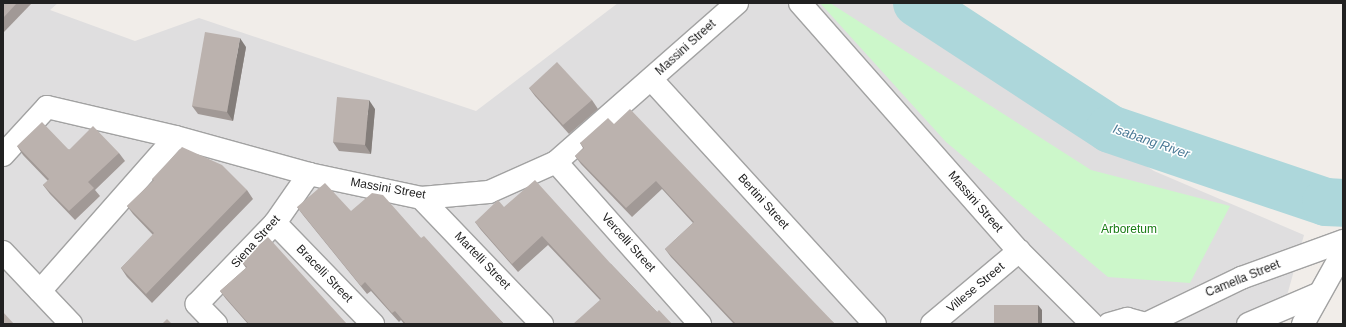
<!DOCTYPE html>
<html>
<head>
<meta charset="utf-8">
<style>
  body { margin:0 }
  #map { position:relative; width:1346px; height:327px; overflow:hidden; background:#f1ede9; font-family:Arial,sans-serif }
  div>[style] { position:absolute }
  .residential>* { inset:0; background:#dfdedf }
  .farmland>* { inset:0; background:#eeedd6 }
  .park>* { inset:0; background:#ccf7ca }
  .river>* { height:48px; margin:-24px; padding:0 24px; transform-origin:24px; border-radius:24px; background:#add7db }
  .roads { filter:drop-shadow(1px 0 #a2a2a2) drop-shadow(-1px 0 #a2a2a2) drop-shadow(0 1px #a2a2a2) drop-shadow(0 -1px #a2a2a2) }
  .minor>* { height:22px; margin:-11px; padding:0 11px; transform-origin:11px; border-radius:11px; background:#fff }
  .wall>* { inset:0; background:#a19996 }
  .shaded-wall>* { inset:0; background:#837d7a }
  .building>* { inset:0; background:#bbb2ae }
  span { translate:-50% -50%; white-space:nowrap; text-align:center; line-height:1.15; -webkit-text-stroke:3px #fff; paint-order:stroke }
  .street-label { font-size:12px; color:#212121 }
  .park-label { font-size:12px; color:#187c13 }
  .water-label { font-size:13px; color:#497995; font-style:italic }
  .frame { position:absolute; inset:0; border:4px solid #212121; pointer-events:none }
</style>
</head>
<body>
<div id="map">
  <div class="residential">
    <div style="clip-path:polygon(3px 3px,58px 3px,50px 10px,135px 41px,199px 18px,476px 111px,618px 3px,900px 3px,1154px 171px,1304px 235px,1279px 324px,3px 324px)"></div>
  </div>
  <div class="farmland">
    <div style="clip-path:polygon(927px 3px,958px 3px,945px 15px)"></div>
  </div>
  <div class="park">
    <div style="clip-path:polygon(820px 3px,830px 3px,1091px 170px,1230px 206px,1190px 283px,1108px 277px,946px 142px)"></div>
  </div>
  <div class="river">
    <div style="left:917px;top:3px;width:230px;rotate:33.1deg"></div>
    <div style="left:1110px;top:129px;width:228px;rotate:18.7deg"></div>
    <div style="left:1326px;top:202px;width:17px;rotate:3deg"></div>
  </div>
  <div class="roads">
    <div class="minor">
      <div style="left:800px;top:3px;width:331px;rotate:48.6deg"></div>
      <div style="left:1019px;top:251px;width:103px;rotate:45deg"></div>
      <div style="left:651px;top:79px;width:332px;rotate:47.6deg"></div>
      <div style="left:3px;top:155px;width:65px;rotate:-47.5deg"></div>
      <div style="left:47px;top:107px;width:132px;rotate:13.1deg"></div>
      <div style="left:176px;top:137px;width:138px;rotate:15.5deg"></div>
      <div style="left:309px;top:174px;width:115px;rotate:12.1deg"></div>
      <div style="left:421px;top:198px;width:68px;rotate:-5deg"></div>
      <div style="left:489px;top:192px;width:73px;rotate:-24.1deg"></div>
      <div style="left:556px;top:162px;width:241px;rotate:-41.3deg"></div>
      <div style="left:556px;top:162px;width:217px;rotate:48.4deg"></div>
      <div style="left:421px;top:198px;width:175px;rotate:46.2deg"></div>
      <div style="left:275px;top:223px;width:141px;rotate:45.9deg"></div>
      <div style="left:3px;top:252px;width:99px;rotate:46.6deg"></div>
      <div style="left:40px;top:291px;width:205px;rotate:-48.6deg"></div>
      <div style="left:216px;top:324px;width:28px;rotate:-134deg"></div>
      <div style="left:197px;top:304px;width:112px;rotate:-46.1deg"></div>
      <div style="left:275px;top:223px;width:60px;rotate:-55.2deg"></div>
      <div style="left:932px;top:324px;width:114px;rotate:-40deg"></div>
      <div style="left:1109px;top:324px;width:19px;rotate:-16deg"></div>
      <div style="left:1127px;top:319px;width:20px;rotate:15deg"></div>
      <div style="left:1146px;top:324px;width:106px;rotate:-25.8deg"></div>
      <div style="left:1241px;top:278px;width:109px;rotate:-19.9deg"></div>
      <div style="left:1248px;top:324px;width:76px;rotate:-23.2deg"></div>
      <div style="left:1303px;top:324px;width:82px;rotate:-60.9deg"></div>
    </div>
  </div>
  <div class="wall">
    <div style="clip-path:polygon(3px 3px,32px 3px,3px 33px)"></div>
    <div style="clip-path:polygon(246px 47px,233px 121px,198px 114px,192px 106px)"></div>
    <div style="clip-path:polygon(529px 88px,592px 100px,598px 109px,569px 134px,535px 96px)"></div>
    <div style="clip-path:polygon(375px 109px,371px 154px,339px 151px,333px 142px)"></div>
    <div style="clip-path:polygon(614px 124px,835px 324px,734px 324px,671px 257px,665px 249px,693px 223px,662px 189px,632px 217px,581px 164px,575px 156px,583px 148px,580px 143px)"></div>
    <div style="clip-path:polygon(17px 146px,119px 153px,125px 161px,95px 190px,100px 196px,75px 220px,50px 194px,43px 185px,48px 181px,23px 155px)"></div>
    <div style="clip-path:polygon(152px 179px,247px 190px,253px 199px,152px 303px,127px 277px,121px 268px,153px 235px,133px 214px,127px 206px,153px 181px)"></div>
    <div style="clip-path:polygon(297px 207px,351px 211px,421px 238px,504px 324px,404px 324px,401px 320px,399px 322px,371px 291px,367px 294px,303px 215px)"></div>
    <div style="clip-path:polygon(504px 207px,611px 264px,657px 312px,672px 324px,600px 300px,548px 245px,518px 272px,481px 230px,475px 222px)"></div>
    <div style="clip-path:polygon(241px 261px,347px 324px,248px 324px,226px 299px,220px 291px,246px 268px)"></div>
  </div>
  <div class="shaded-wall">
    <div style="clip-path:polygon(240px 38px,246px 47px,233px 121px,227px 112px)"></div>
    <div style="clip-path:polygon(369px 100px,375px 109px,371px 154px,365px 145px)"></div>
    <div style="clip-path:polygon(1038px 305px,1042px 310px,1042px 324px,1038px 324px)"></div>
  </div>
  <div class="building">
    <div style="clip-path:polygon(3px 3px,17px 3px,3px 18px)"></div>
    <div style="clip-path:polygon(205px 32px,240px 38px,227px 112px,192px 106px)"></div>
    <div style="clip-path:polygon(557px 62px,592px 100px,563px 125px,529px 88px)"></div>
    <div style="clip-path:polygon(337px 97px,369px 100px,365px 145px,333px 142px)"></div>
    <div style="clip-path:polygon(630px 109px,835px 324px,736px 324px,665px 249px,694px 222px,656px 181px,626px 208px,575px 156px,584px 148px,580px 143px,608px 118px,614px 124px)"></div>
    <div style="clip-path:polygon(42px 122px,69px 150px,93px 126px,119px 153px,88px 182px,94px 188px,69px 211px,43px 185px,49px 179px,17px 146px)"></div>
    <div style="clip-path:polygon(182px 147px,222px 165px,247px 190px,146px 294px,121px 268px,154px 233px,127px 206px,154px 180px,152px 179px)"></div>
    <div style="clip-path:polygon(535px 180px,611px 264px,657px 312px,659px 310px,672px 324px,573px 324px,601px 299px,542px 236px,512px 264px,475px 222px,498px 200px,504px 207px)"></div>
    <div style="clip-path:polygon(325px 183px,351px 211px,372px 193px,383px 195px,421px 238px,424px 236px,504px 324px,406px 324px,395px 311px,392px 313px,365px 282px,361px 286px,297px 207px)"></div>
    <div style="clip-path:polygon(268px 237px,347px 324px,249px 324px,220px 291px,247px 267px,241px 261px)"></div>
    <div style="clip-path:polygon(994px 305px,1038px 305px,1038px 324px,994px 324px)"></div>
    <div style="clip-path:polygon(3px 312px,14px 324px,3px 324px)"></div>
    <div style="clip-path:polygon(167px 319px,172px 324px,162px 324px)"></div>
  </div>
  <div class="street-label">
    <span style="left:686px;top:48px;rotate:-42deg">Massini Street</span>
    <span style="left:388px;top:189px;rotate:10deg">Massini Street</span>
    <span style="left:763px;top:202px;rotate:48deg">Bertini Street</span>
    <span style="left:975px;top:202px;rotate:49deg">Massini Street</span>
    <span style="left:256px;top:242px;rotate:-48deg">Siena Street</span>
    <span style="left:628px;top:243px;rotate:48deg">Vercelli Street</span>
    <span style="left:482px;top:261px;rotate:46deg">Martelli Street</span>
    <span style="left:324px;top:274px;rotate:46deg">Bracelli Street</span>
    <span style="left:1243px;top:279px;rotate:-22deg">Camella Street</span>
    <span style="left:976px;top:288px;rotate:-40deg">Villese Street</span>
  </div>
  <div class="park-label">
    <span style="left:1129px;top:230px">Arboretum</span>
  </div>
  <div class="water-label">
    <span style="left:1151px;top:142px;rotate:19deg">Isabang River</span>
  </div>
  <div class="frame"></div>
</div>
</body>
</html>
